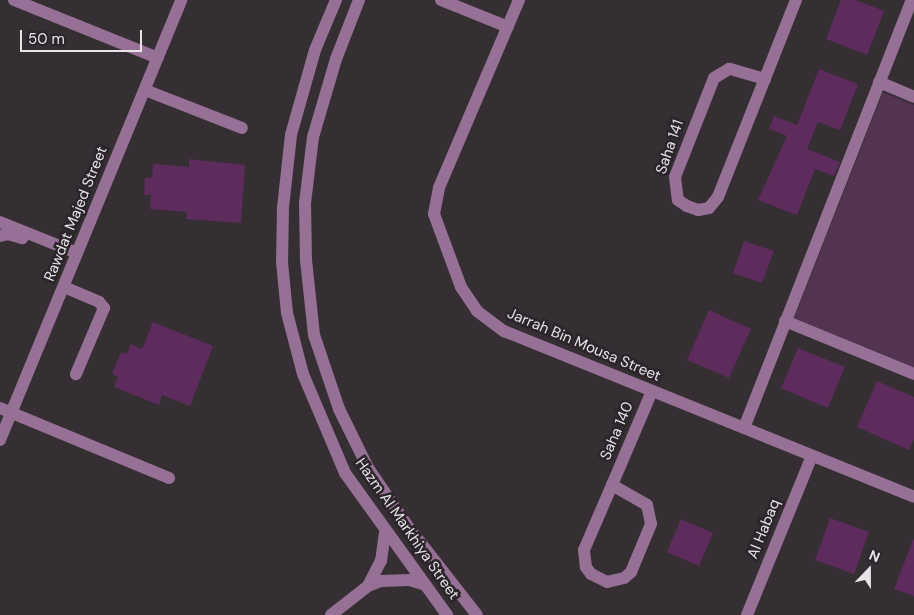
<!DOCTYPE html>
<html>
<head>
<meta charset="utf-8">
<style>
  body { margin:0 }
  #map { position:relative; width:914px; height:615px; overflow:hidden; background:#352f34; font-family:"DM Sans",sans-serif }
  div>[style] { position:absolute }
  .green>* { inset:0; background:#523451 }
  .building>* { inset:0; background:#5d2b5c }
  .minor>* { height:12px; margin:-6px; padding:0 6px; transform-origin:6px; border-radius:6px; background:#977095 }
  span { translate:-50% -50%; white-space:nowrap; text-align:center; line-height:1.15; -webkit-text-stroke:5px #2b252a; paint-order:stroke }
  .street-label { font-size:15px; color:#e7e3e7 }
  .north { position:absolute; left:844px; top:545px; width:50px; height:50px; -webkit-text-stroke:4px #2b252a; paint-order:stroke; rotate:22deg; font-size:14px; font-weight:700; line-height:20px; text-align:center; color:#e7e3e7 }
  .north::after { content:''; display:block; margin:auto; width:18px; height:22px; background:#e7e3e7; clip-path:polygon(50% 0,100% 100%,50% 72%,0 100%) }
  .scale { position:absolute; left:20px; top:30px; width:122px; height:22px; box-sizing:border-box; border:2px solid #e7e3e7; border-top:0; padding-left:6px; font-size:15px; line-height:18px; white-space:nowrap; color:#e7e3e7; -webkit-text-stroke:4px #2b252a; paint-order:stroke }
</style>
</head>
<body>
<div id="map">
  <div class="green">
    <div style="clip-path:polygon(883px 92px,914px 105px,914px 370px,793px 321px)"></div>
  </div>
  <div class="building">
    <div style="clip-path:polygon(841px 0,856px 0,884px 11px,867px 55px,826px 39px)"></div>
    <div style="clip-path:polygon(819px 69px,858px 84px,840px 130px,818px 122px,807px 149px,840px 162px,834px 176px,815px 169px,797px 215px,758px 200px,787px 136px,769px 129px,774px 116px,797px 125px)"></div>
    <div style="clip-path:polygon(189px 159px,245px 165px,241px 223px,186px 219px,187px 212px,150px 209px,151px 195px,144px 195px,145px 178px,152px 178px,153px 164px,189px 167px)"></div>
    <div style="clip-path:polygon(744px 241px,774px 251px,762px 283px,733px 273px)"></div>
    <div style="clip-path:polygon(709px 310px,751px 329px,729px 378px,687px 360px)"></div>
    <div style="clip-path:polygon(153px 322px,213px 346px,190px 406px,162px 395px,159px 405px,114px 387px,118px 377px,112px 374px,121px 352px,127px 354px,131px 344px,142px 349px)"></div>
    <div style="clip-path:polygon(798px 348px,845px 367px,828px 408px,781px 388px)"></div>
    <div style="clip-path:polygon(877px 381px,914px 397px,914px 439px,909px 450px,857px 427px)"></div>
    <div style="clip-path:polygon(830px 518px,869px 532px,854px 574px,815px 560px)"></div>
    <div style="clip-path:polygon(681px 519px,713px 533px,699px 566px,667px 552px)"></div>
    <div style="clip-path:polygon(913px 540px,914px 540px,914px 596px,894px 589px)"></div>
  </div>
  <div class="minor">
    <div style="left:14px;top:0;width:155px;rotate:21.9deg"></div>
    <div style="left:336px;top:0;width:54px;rotate:112.8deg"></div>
    <div style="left:315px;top:50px;width:88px;rotate:105.8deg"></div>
    <div style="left:291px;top:135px;width:72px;rotate:96.3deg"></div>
    <div style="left:283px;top:207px;width:55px;rotate:91deg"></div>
    <div style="left:282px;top:262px;width:51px;rotate:84.4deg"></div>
    <div style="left:287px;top:313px;width:63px;rotate:75.3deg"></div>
    <div style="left:303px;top:374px;width:108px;rotate:67deg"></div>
    <div style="left:345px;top:473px;width:175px;rotate:54.3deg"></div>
    <div style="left:359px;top:0;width:63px;rotate:111.3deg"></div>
    <div style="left:336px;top:59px;width:81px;rotate:106.4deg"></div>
    <div style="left:313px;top:137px;width:66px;rotate:96.9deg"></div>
    <div style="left:305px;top:203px;width:57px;rotate:89deg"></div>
    <div style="left:306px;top:260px;width:75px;rotate:83.9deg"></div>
    <div style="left:314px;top:335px;width:78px;rotate:71.3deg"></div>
    <div style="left:339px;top:409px;width:66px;rotate:63.8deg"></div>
    <div style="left:368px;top:468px;width:73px;rotate:55.7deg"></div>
    <div style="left:409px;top:528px;width:110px;rotate:52deg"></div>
    <div style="left:441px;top:0;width:72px;rotate:21.9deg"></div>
    <div style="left:519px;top:0;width:204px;rotate:113.1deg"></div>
    <div style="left:439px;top:188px;width:26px;rotate:101deg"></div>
    <div style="left:434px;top:214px;width:78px;rotate:69.7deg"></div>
    <div style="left:461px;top:287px;width:29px;rotate:56deg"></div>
    <div style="left:477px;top:311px;width:34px;rotate:37deg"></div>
    <div style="left:504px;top:331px;width:442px;rotate:22deg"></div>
    <div style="left:765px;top:79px;width:37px;rotate:-164deg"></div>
    <div style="left:729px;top:69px;width:17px;rotate:149deg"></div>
    <div style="left:714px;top:78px;width:106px;rotate:111.5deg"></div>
    <div style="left:675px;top:177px;width:23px;rotate:83deg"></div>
    <div style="left:678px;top:200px;width:11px;rotate:34deg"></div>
    <div style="left:687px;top:206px;width:12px;rotate:20deg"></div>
    <div style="left:698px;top:210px;width:11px;rotate:-10deg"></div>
    <div style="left:709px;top:208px;width:14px;rotate:-51deg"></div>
    <div style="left:718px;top:197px;width:212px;rotate:-68.4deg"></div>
    <div style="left:879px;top:82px;width:38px;rotate:23deg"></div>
    <div style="left:145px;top:90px;width:104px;rotate:21.4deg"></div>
    <div style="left:0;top:222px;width:83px;rotate:21.9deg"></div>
    <div style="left:0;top:236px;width:8px;rotate:-14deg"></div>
    <div style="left:8px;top:234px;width:15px;rotate:16deg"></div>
    <div style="left:64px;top:287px;width:38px;rotate:23deg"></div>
    <div style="left:99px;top:302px;width:8px;rotate:50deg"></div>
    <div style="left:104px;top:308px;width:72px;rotate:113deg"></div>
    <div style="left:785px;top:321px;width:139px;rotate:22.3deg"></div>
    <div style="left:0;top:408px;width:183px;rotate:22.5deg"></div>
    <div style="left:744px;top:428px;width:460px;rotate:-68.6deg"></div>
    <div style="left:0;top:440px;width:476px;rotate:-67.6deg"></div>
    <div style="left:612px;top:485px;width:40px;rotate:29.7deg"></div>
    <div style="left:647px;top:505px;width:19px;rotate:78deg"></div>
    <div style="left:651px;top:524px;width:52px;rotate:112.6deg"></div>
    <div style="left:631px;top:572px;width:9px;rotate:139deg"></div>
    <div style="left:624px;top:578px;width:17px;rotate:167deg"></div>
    <div style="left:607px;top:582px;width:18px;rotate:-153deg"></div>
    <div style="left:591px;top:574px;width:9px;rotate:-126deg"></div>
    <div style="left:586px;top:567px;width:17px;rotate:-97deg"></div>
    <div style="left:584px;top:550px;width:71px;rotate:-66.7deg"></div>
    <div style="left:612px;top:485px;width:102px;rotate:-66.9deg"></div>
    <div style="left:368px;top:586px;width:28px;rotate:-63deg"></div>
    <div style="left:381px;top:561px;width:28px;rotate:-82deg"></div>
    <div style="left:331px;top:615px;width:47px;rotate:-38.1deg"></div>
    <div style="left:368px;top:586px;width:14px;rotate:-21deg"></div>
    <div style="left:381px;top:581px;width:28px;rotate:-2deg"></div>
    <div style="left:409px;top:580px;width:15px;rotate:16deg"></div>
    <div style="left:747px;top:615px;width:172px;rotate:-67.8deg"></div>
  </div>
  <div class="street-label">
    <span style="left:670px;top:147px;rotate:-71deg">Saha 141</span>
    <span style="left:76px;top:214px;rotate:-68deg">Rawdat Majed Street</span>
    <span style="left:584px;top:345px;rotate:23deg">Jarrah Bin Mousa Street</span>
    <span style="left:617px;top:431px;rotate:-67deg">Saha 140</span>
    <span style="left:407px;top:529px;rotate:55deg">Hazm Al Markhiya Street</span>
    <span style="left:764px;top:529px;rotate:-68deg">Al Habaq</span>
  </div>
  <div class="north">N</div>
  <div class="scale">50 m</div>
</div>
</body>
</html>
